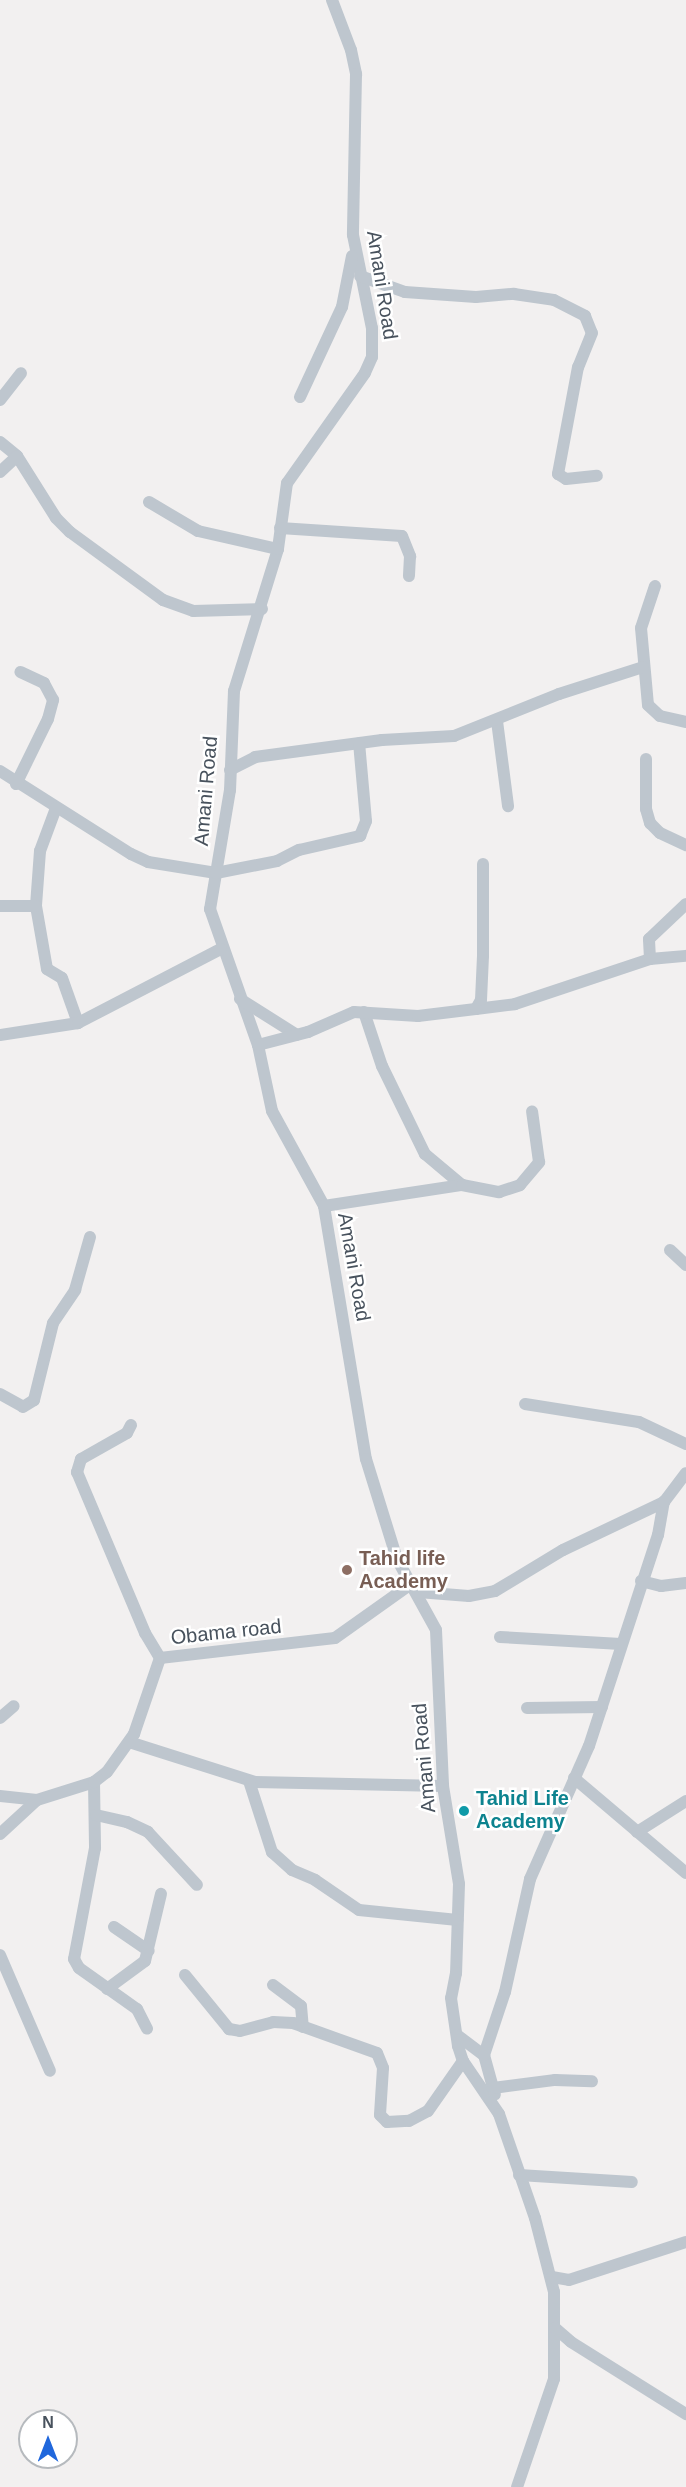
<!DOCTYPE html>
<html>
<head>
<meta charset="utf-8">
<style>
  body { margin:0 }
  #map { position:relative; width:686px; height:2487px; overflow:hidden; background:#f2f0f0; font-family:Arial,sans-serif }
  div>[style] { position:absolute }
  .minor>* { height:12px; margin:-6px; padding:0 6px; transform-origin:6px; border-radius:6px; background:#bec6ce }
  .dots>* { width:16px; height:16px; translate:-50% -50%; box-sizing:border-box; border:3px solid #fff; border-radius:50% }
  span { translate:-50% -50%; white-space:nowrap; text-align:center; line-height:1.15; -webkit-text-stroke:5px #fff; paint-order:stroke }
  .street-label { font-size:20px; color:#48525d }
  .education-label { font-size:20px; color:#785e54; font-weight:700 }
  .left { translate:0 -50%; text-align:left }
  .culture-label { font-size:20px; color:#0d838f; font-weight:700 }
  .north { position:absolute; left:18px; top:2409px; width:60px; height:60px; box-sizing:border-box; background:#fff; border:2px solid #b6babe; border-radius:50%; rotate:0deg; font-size:16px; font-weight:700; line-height:24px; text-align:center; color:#48525d }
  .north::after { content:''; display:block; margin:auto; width:21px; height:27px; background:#2067dc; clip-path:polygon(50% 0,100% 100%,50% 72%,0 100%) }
</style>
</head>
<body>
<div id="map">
  <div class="minor">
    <div style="left:332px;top:0;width:53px;rotate:69.2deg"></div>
    <div style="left:351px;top:50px;width:25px;rotate:78deg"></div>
    <div style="left:356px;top:74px;width:161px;rotate:91.1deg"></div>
    <div style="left:353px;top:235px;width:95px;rotate:78.5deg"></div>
    <div style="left:372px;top:328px;width:29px;rotate:90deg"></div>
    <div style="left:372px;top:357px;width:17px;rotate:114deg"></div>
    <div style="left:365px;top:373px;width:135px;rotate:125.3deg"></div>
    <div style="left:287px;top:483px;width:67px;rotate:97.8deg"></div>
    <div style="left:278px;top:549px;width:149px;rotate:107.2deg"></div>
    <div style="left:234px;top:691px;width:99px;rotate:92.3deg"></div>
    <div style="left:230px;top:790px;width:121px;rotate:99.5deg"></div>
    <div style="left:210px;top:909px;width:144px;rotate:70.6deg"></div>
    <div style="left:258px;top:1045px;width:67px;rotate:78deg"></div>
    <div style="left:272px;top:1111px;width:108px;rotate:61.3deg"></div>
    <div style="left:324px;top:1206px;width:256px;rotate:80.6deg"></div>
    <div style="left:366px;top:1459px;width:105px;rotate:72.8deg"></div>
    <div style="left:397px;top:1559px;width:81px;rotate:61.2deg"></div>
    <div style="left:436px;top:1630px;width:156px;rotate:87.4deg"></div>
    <div style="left:443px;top:1786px;width:99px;rotate:80.7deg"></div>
    <div style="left:459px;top:1884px;width:89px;rotate:91.9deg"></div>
    <div style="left:456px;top:1973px;width:25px;rotate:101deg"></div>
    <div style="left:451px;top:1998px;width:49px;rotate:81.7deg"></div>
    <div style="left:458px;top:2046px;width:16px;rotate:72deg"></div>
    <div style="left:463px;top:2061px;width:64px;rotate:55.8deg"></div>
    <div style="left:499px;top:2114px;width:110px;rotate:70.9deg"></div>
    <div style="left:535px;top:2218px;width:76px;rotate:75.6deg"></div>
    <div style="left:554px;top:2292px;width:87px;rotate:90deg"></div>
    <div style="left:554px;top:2379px;width:114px;rotate:108.9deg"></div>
    <div style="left:360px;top:276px;width:48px;rotate:19.6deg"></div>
    <div style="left:405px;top:292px;width:71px;rotate:4deg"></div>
    <div style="left:476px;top:297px;width:38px;rotate:-5deg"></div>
    <div style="left:514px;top:294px;width:40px;rotate:8.5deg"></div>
    <div style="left:554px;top:300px;width:35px;rotate:27deg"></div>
    <div style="left:585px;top:316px;width:18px;rotate:68deg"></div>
    <div style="left:592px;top:333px;width:37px;rotate:112deg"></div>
    <div style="left:578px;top:367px;width:109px;rotate:100.6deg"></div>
    <div style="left:558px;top:474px;width:9px;rotate:32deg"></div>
    <div style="left:566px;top:479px;width:31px;rotate:-6deg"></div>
    <div style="left:300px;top:397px;width:99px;rotate:-65deg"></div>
    <div style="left:342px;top:307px;width:52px;rotate:-78.9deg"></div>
    <div style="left:0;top:400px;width:34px;rotate:-52deg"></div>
    <div style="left:0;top:442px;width:22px;rotate:39deg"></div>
    <div style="left:17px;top:456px;width:73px;rotate:57.8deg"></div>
    <div style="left:56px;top:518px;width:20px;rotate:45deg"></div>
    <div style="left:70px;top:532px;width:115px;rotate:36.2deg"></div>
    <div style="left:163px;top:600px;width:32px;rotate:20deg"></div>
    <div style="left:193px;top:611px;width:69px;rotate:-1.7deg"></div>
    <div style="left:0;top:472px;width:23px;rotate:-43deg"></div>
    <div style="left:149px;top:502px;width:57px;rotate:30.6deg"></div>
    <div style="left:198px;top:531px;width:82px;rotate:12.7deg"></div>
    <div style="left:280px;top:528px;width:122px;rotate:3.8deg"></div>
    <div style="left:402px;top:536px;width:22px;rotate:68deg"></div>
    <div style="left:410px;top:556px;width:20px;rotate:93deg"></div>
    <div style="left:655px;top:586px;width:44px;rotate:108.4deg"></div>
    <div style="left:641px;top:628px;width:77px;rotate:84.8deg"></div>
    <div style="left:648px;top:705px;width:16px;rotate:43deg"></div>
    <div style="left:660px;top:716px;width:27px;rotate:13deg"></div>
    <div style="left:497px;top:721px;width:86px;rotate:82.6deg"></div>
    <div style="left:646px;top:759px;width:50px;rotate:90deg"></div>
    <div style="left:646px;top:809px;width:15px;rotate:74deg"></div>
    <div style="left:650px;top:823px;width:14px;rotate:45deg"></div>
    <div style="left:660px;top:833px;width:29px;rotate:25deg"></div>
    <div style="left:230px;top:770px;width:28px;rotate:-27deg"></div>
    <div style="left:255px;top:757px;width:128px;rotate:-7.6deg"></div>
    <div style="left:382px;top:740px;width:72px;rotate:-3.2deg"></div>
    <div style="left:454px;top:736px;width:113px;rotate:-21.8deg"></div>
    <div style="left:559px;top:694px;width:88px;rotate:-17.8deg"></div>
    <div style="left:0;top:771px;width:155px;rotate:32.4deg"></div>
    <div style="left:131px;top:854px;width:19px;rotate:25deg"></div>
    <div style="left:148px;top:862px;width:69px;rotate:9.2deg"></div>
    <div style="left:216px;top:873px;width:62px;rotate:-11.1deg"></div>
    <div style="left:277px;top:861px;width:25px;rotate:-27deg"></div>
    <div style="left:299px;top:850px;width:63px;rotate:-12.9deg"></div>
    <div style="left:360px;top:836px;width:16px;rotate:-68deg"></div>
    <div style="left:366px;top:821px;width:78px;rotate:-95.1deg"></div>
    <div style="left:16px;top:784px;width:72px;rotate:-63.8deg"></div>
    <div style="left:48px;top:719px;width:20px;rotate:-75deg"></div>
    <div style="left:53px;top:700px;width:19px;rotate:-118deg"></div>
    <div style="left:44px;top:683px;width:26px;rotate:-155deg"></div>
    <div style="left:56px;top:808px;width:46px;rotate:110.4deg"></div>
    <div style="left:40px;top:851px;width:55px;rotate:94.2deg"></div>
    <div style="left:36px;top:906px;width:64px;rotate:80.1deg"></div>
    <div style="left:47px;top:969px;width:17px;rotate:31deg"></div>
    <div style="left:62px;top:978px;width:48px;rotate:70.4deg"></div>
    <div style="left:0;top:906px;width:36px"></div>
    <div style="left:650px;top:959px;width:20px;rotate:-93deg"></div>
    <div style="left:649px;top:939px;width:51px;rotate:-43.4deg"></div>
    <div style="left:240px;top:999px;width:67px;rotate:32.3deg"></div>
    <div style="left:476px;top:1009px;width:39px;rotate:-7deg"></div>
    <div style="left:515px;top:1004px;width:142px;rotate:-18.4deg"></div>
    <div style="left:650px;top:959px;width:36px;rotate:-5deg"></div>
    <div style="left:364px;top:1012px;width:57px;rotate:71.6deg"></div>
    <div style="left:382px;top:1066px;width:98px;rotate:64deg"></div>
    <div style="left:425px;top:1154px;width:48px;rotate:40deg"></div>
    <div style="left:0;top:1035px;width:79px;rotate:-8.7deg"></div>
    <div style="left:78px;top:1023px;width:161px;rotate:-27.4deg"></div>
    <div style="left:258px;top:1045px;width:52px;rotate:-14.6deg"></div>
    <div style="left:308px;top:1032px;width:50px;rotate:-23.5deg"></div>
    <div style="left:354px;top:1012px;width:64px;rotate:3.6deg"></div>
    <div style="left:418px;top:1016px;width:58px;rotate:-6.9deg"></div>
    <div style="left:476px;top:1009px;width:10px;rotate:-61deg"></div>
    <div style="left:481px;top:1000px;width:44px;rotate:-87.4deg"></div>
    <div style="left:483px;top:956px;width:92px;rotate:-90deg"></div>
    <div style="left:324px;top:1206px;width:140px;rotate:-8.7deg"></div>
    <div style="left:462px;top:1185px;width:38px;rotate:11deg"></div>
    <div style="left:499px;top:1192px;width:22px;rotate:-18deg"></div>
    <div style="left:520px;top:1185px;width:30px;rotate:-50deg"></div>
    <div style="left:539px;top:1162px;width:51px;rotate:-97.8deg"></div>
    <div style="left:670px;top:1250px;width:22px;rotate:43deg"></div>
    <div style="left:0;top:1394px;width:26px;rotate:29deg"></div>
    <div style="left:23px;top:1407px;width:13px;rotate:-32deg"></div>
    <div style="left:34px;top:1400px;width:79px;rotate:-76.1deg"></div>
    <div style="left:53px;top:1323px;width:40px;rotate:-56deg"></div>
    <div style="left:75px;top:1290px;width:55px;rotate:-74.2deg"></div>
    <div style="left:525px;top:1404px;width:115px;rotate:9deg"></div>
    <div style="left:639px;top:1422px;width:52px;rotate:25.1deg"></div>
    <div style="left:131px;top:1425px;width:9px;rotate:117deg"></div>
    <div style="left:127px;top:1433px;width:53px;rotate:150.5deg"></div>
    <div style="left:81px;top:1459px;width:14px;rotate:107deg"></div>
    <div style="left:77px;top:1472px;width:175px;rotate:67.1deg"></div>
    <div style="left:145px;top:1633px;width:29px;rotate:59deg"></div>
    <div style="left:641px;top:1581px;width:21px;rotate:14deg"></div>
    <div style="left:661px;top:1586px;width:25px;rotate:-7deg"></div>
    <div style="left:418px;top:1592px;width:51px;rotate:4.5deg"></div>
    <div style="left:469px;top:1596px;width:26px;rotate:-11deg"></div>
    <div style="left:495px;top:1591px;width:79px;rotate:-31.1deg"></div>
    <div style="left:563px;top:1550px;width:112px;rotate:-25.4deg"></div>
    <div style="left:500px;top:1637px;width:121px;rotate:3.3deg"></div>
    <div style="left:527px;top:1708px;width:75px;rotate:-0.8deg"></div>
    <div style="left:0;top:1718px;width:18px;rotate:-41deg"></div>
    <div style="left:129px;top:1742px;width:132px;rotate:17.6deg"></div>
    <div style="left:255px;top:1782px;width:188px;rotate:1.2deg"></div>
    <div style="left:574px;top:1778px;width:147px;rotate:40.3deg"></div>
    <div style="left:249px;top:1781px;width:75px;rotate:72.1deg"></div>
    <div style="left:272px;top:1852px;width:27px;rotate:42deg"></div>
    <div style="left:292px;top:1870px;width:25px;rotate:23deg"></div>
    <div style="left:315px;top:1880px;width:53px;rotate:34.3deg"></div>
    <div style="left:359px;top:1910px;width:99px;rotate:5.8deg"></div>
    <div style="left:94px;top:1782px;width:66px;rotate:89.1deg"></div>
    <div style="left:95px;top:1848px;width:113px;rotate:100.7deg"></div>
    <div style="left:74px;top:1959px;width:10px;rotate:61deg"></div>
    <div style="left:79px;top:1968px;width:71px;rotate:35.3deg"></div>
    <div style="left:137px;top:2009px;width:22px;rotate:63deg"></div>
    <div style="left:0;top:1796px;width:37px;rotate:6deg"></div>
    <div style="left:37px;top:1800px;width:60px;rotate:-17.5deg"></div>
    <div style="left:94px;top:1782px;width:16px;rotate:-38deg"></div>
    <div style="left:107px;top:1772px;width:47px;rotate:-54.6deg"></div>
    <div style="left:134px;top:1734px;width:80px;rotate:-71.1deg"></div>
    <div style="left:160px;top:1658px;width:176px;rotate:-6.5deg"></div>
    <div style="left:335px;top:1638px;width:93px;rotate:-35.4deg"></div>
    <div style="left:96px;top:1815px;width:32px;rotate:13deg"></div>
    <div style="left:127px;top:1822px;width:23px;rotate:25deg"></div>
    <div style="left:148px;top:1832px;width:72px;rotate:47.2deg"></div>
    <div style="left:637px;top:1832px;width:58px;rotate:-32.3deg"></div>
    <div style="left:0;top:1834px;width:50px;rotate:-42.6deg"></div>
    <div style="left:114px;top:1927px;width:42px;rotate:34.4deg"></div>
    <div style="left:0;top:1955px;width:126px;rotate:66.7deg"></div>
    <div style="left:185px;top:1975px;width:70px;rotate:50.8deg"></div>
    <div style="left:229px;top:2029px;width:11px;rotate:10deg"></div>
    <div style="left:240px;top:2031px;width:34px;rotate:-15deg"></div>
    <div style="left:273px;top:2022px;width:20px;rotate:3deg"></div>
    <div style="left:293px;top:2023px;width:89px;rotate:19.7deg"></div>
    <div style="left:377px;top:2053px;width:16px;rotate:68deg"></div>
    <div style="left:383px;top:2068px;width:47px;rotate:93.7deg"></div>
    <div style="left:380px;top:2115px;width:10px;rotate:45deg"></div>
    <div style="left:387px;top:2122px;width:22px;rotate:-3deg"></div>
    <div style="left:409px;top:2121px;width:21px;rotate:-28deg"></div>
    <div style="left:428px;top:2111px;width:61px;rotate:-55deg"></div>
    <div style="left:273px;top:1985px;width:35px;rotate:37deg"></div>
    <div style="left:301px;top:2006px;width:21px;rotate:85deg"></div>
    <div style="left:107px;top:1989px;width:47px;rotate:-36.4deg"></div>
    <div style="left:145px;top:1961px;width:69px;rotate:-76.6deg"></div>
    <div style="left:457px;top:2035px;width:34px;rotate:37deg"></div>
    <div style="left:484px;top:2055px;width:41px;rotate:74.6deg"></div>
    <div style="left:484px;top:2055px;width:66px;rotate:-71.6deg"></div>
    <div style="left:505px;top:1992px;width:116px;rotate:-77.5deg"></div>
    <div style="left:530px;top:1879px;width:145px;rotate:-66.1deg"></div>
    <div style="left:589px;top:1746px;width:222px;rotate:-71.9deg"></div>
    <div style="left:658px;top:1535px;width:34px;rotate:-80deg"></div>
    <div style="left:664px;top:1502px;width:36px;rotate:-53deg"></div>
    <div style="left:493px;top:2088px;width:63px;rotate:-7.4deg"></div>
    <div style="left:555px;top:2080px;width:37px;rotate:2deg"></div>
    <div style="left:519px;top:2175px;width:113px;rotate:3.5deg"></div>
    <div style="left:552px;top:2277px;width:17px;rotate:10deg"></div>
    <div style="left:569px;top:2280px;width:123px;rotate:-18deg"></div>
    <div style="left:555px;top:2328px;width:21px;rotate:41deg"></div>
    <div style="left:571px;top:2342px;width:136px;rotate:32.1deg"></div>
  </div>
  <div class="dots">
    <div style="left:347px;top:1570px;background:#8d6e63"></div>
    <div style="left:464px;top:1811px;background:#0f9aa8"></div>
  </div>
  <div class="street-label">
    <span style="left:382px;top:285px;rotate:81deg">Amani Road</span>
    <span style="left:206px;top:791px;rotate:-85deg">Amani Road</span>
    <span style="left:354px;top:1267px;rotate:80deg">Amani Road</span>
    <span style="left:226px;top:1632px;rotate:-6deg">Obama road</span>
    <span style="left:424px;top:1758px;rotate:-95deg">Amani Road</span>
  </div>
  <div class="education-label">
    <span class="left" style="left:359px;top:1570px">Tahid life<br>Academy</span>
  </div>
  <div class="culture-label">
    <span class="left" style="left:476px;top:1810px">Tahid Life<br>Academy</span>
  </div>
  <div class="north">N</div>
</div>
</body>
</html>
